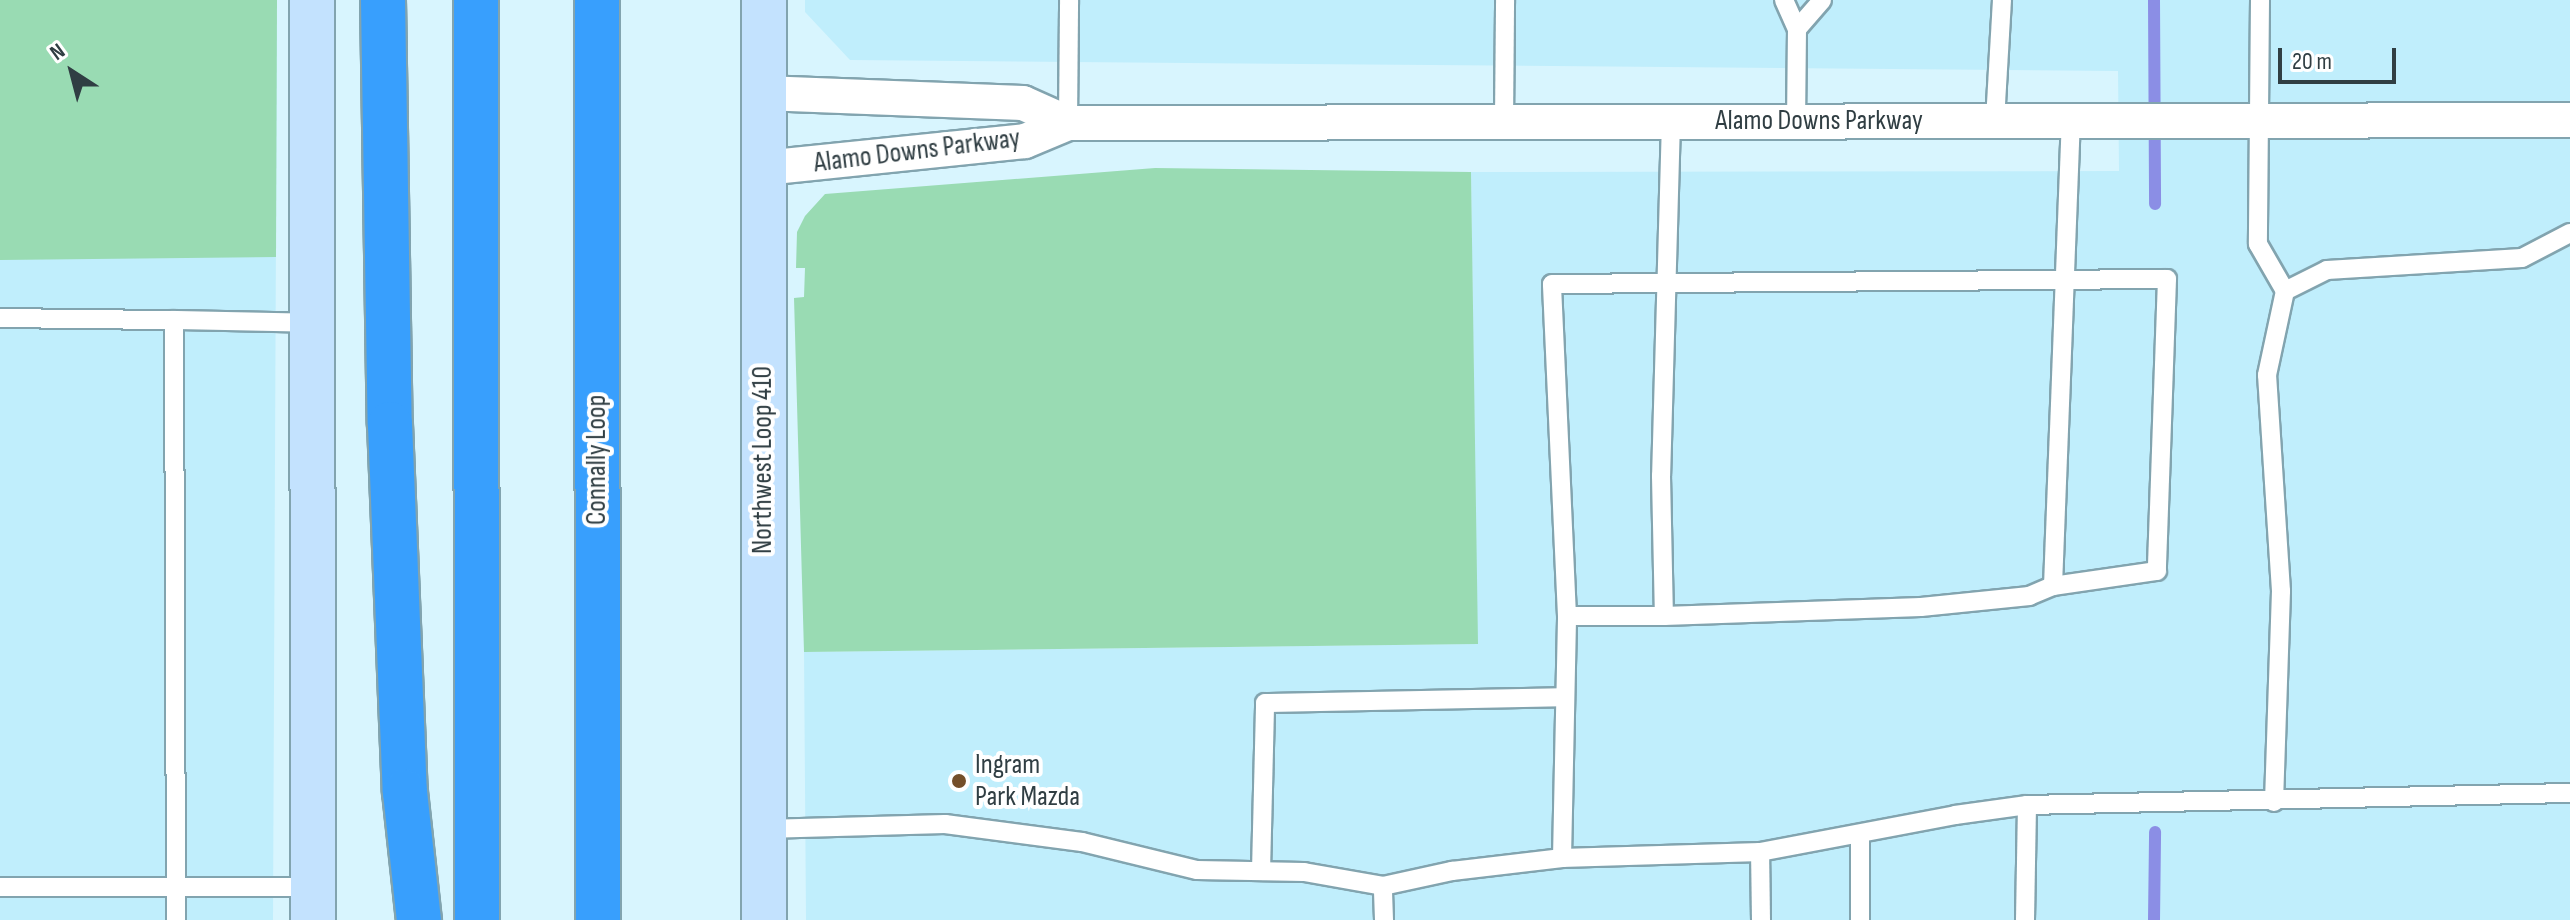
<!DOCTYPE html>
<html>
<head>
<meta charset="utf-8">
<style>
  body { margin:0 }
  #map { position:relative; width:2570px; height:920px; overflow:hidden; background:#d8f5fe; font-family:"Sofia Sans Condensed",sans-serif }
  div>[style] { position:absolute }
  .built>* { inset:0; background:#c0eefc }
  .green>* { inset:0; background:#99dbb3 }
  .stream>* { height:12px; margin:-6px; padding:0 6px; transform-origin:6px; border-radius:6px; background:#8b8ee5 }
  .roads { filter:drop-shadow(2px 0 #82a4af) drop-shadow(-2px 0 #82a4af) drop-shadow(0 2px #82a4af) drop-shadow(0 -2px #82a4af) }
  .service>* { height:18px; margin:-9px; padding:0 9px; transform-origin:9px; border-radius:9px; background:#fff }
  .minor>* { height:34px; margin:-17px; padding:0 17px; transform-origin:17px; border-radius:17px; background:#fff }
  .secondary>* { height:44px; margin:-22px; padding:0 22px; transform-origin:22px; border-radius:22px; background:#c3e2fe }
  .motorway>* { height:44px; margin:-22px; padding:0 22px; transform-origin:22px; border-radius:22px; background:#389ffd }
  .dots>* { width:22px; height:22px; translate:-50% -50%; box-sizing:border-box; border:4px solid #fff; border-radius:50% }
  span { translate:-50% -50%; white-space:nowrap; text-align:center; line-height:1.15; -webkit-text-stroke:8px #fff; paint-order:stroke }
  .street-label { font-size:28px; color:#303e43 }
  .poi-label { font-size:28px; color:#303e43 }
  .left { translate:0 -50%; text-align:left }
  .north { position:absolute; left:32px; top:32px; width:80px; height:80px; -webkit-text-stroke:6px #fff; paint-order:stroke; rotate:324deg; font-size:22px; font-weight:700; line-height:32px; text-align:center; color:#303e43 }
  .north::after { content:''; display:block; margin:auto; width:28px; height:36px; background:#303e43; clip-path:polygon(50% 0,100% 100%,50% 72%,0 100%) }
  .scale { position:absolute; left:2278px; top:48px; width:118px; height:36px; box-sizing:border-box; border:4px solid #303e43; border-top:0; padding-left:10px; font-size:24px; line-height:28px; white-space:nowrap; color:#303e43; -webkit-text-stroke:6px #fff; paint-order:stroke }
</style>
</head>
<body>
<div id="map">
  <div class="built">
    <div style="clip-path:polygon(0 0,277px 0,273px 920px,0 920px)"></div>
    <div style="clip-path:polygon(805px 0,2570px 0,2570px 920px,806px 920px,804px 652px,1477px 644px,1471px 172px,2119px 171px,2118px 71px,850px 60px,805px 12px)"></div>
  </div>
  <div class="green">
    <div style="clip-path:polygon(0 0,277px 0,276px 257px,0 260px)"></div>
    <div style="clip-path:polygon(1155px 168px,1471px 172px,1478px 644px,804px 652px,794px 298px,804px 297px,805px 268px,796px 268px,797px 232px,805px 216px,825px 194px)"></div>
  </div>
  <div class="stream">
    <div style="left:2154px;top:0;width:204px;rotate:89.7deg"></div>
    <div style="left:2154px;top:920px;width:88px;rotate:-89.3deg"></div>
  </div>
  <div class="roads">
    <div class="service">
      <div style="left:1784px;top:0;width:32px;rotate:66deg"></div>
      <div style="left:1797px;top:29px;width:92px;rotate:90.6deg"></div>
      <div style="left:2260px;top:0;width:244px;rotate:90.5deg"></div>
      <div style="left:2258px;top:244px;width:54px;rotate:60.1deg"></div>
      <div style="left:1797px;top:29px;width:38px;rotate:-49deg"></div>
      <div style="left:1671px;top:121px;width:355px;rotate:91.6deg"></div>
      <div style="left:1661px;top:476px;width:140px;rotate:88.8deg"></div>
      <div style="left:1664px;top:616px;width:257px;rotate:-2deg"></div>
      <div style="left:1921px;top:607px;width:109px;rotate:-5.8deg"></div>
      <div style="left:2029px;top:596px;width:26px;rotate:-23deg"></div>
      <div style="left:2053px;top:586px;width:466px;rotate:-87.8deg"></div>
      <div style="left:1995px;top:121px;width:121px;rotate:-86.7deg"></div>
      <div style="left:1504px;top:122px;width:122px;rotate:-89.5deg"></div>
      <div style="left:1068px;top:123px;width:123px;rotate:-89.5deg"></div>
      <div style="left:0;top:318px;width:174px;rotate:0.7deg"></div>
      <div style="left:1567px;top:616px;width:332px;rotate:-92.6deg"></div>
      <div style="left:1552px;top:284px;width:615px;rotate:-0.47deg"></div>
      <div style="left:2167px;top:279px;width:292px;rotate:92deg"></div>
      <div style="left:2157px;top:571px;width:105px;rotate:171.8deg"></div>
      <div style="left:2274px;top:802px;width:211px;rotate:-88.1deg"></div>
      <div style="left:2281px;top:591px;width:216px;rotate:-93.7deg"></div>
      <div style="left:2267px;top:375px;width:86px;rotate:-77.9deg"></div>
      <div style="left:2285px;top:291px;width:47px;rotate:-26.6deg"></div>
      <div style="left:2327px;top:270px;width:195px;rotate:-3.5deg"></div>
      <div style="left:2522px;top:258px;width:54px;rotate:-27.5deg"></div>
      <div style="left:764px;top:829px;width:181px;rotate:-1.6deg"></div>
      <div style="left:945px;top:824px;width:138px;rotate:7.5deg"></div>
      <div style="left:1082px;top:842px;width:118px;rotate:13.7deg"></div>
      <div style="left:1197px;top:870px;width:107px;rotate:1.1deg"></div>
      <div style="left:1304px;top:872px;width:80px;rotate:10deg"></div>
      <div style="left:1562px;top:858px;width:242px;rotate:-88.8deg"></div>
      <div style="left:1567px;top:616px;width:97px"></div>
      <div style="left:1261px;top:871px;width:168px;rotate:-88.6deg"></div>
      <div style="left:1265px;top:703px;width:300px;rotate:-1.1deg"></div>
      <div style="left:0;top:887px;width:313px"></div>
      <div style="left:176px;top:920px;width:600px;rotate:-90.19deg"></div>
      <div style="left:174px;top:320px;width:139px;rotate:1.2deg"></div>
      <div style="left:1384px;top:920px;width:34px;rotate:-92deg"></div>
      <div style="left:1383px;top:886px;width:71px;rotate:-12.3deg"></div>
      <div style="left:1452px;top:871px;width:111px;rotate:-6.7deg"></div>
      <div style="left:1562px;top:858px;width:198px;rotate:-1.7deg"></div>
      <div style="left:1761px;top:920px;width:68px;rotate:-90.8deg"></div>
      <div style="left:1760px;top:852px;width:198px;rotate:-10.7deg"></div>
      <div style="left:1955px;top:815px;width:73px;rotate:-7.9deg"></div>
      <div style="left:2027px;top:805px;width:543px;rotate:-1.27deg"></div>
      <div style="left:1860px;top:920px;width:86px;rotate:-90deg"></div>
      <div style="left:2025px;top:920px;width:115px;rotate:-89deg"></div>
    </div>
    <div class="minor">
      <div style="left:763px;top:93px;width:260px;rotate:2.2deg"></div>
      <div style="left:1023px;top:103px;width:49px;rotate:24deg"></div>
      <div style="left:1068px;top:123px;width:1502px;rotate:-0.11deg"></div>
      <div style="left:764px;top:168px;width:262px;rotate:-5.9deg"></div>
      <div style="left:1025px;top:141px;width:47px;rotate:-22.7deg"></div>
    </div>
    <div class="secondary">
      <div style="left:312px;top:0;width:920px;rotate:89.94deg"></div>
      <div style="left:764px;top:920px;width:920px;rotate:-90deg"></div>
    </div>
    <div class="motorway">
      <div style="left:383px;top:0;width:424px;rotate:89.1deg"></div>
      <div style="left:390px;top:424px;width:368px;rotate:87.7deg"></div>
      <div style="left:405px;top:792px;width:129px;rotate:83.8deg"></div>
      <div style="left:476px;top:0;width:920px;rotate:89.94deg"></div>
      <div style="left:597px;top:0;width:920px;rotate:89.94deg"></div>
    </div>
  </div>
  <div class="dots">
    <div style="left:959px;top:781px;background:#744f2a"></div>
  </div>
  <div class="street-label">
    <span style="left:1819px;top:121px">Alamo Downs Parkway</span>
    <span style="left:917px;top:151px;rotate:-7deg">Alamo Downs Parkway</span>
    <span style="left:597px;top:460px;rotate:-90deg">Connally Loop</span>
    <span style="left:763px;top:460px;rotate:-90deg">Northwest Loop 410</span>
  </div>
  <div class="poi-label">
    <span class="left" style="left:975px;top:781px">Ingram<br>Park Mazda</span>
  </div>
  <div class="north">N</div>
  <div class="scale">20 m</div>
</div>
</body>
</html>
